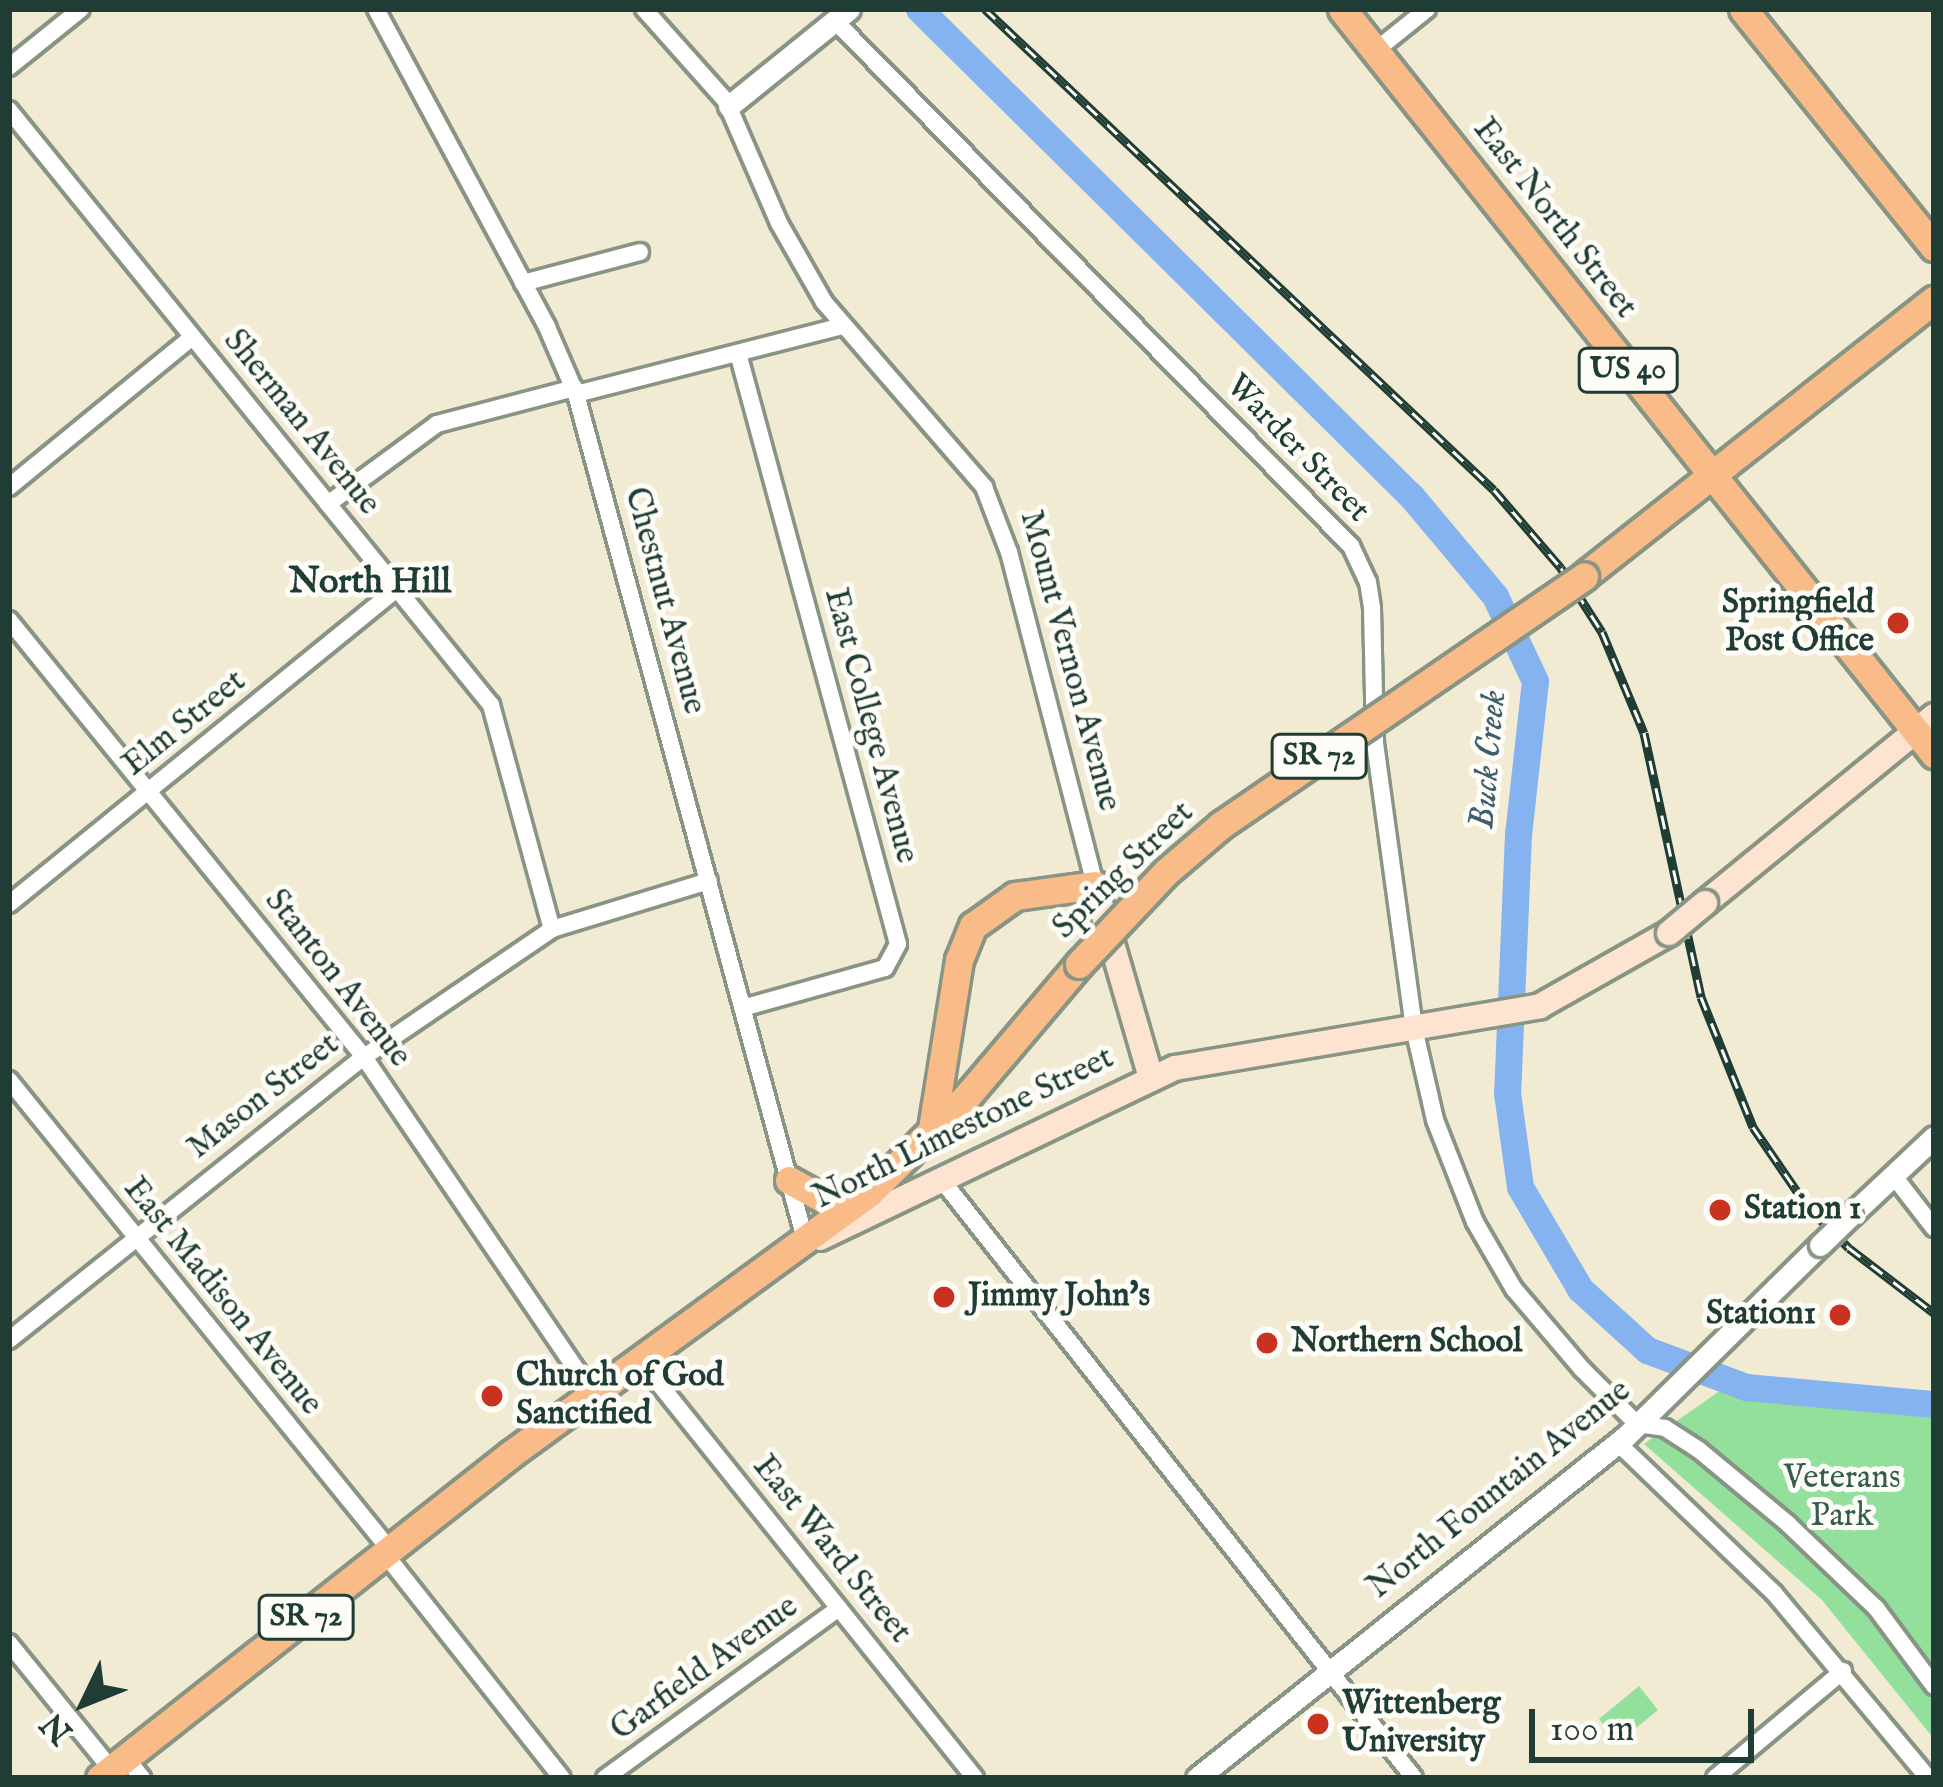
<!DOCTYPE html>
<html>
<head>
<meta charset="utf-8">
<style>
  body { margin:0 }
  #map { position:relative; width:1943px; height:1787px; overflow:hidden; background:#f2ebd4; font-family:"IM FELL English",serif }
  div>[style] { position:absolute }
  .green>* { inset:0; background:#93df9c }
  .river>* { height:27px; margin:-13.5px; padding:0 13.5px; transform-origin:13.5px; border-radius:13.5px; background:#84b3ef }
  .roads { filter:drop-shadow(3px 0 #889484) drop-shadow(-3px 0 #889484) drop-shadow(0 3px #889484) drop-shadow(0 -3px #889484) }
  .minor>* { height:16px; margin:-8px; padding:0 8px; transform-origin:8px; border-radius:8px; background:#fff }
  .tertiary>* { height:21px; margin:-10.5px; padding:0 10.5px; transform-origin:10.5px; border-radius:10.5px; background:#fff }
  .secondary>* { height:24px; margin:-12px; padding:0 12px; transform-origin:12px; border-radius:12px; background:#fde4d0 }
  .primary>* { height:27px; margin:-13.5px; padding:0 13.5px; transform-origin:13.5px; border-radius:13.5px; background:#f9bc89 }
  .rail>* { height:9px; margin-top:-4.5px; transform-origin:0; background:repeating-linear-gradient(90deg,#fdfcf7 0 14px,#1f3d34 0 28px); box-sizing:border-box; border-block:3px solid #1f3d34 }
  .bridges { filter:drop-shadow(3px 0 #889484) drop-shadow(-3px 0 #889484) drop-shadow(0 3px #889484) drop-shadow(0 -3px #889484) }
  .tertiary-bridge>* { height:21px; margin:-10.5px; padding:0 10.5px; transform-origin:10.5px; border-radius:10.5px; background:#fff }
  .secondary-bridge>* { height:24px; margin:-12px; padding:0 12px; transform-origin:12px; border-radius:12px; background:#fde4d0 }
  .primary-bridge>* { height:27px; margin:-13.5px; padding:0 13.5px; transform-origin:13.5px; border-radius:13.5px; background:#f9bc89 }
  .dots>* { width:33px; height:33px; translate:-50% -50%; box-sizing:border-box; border:6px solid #fdfcf7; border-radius:50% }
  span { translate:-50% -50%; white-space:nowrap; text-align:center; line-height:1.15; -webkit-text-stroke:10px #fdfcf7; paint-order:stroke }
  .shield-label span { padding:3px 9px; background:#fdfcf7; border:3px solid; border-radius:9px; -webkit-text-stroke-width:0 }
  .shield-label { font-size:30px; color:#1f3d34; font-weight:700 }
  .street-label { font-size:33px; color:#1f3d34 }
  .poi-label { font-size:33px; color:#1f3d34; font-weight:700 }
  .right { translate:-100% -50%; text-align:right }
  .left { translate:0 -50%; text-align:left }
  .park-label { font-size:33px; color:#365d49 }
  .neighbourhood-label { font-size:36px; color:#1f3d34; font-weight:700 }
  .water-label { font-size:36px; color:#3d606c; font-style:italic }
  .frame { position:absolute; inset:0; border:12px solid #1f3d34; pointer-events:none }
  .north { position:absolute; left:24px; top:1643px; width:120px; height:120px; -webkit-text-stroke:9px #fdfcf7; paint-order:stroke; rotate:227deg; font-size:33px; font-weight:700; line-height:48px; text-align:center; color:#1f3d34 }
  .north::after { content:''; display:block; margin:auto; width:42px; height:54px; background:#1f3d34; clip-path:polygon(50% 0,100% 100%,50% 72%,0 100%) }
  .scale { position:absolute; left:1529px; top:1709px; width:225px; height:54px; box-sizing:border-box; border:6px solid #1f3d34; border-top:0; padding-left:15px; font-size:36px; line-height:42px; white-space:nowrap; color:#1f3d34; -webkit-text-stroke:9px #fdfcf7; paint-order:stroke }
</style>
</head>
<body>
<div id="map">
  <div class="green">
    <div style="clip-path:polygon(1721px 1390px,1764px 1401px,1934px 1416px,1934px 1739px,1822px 1600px,1644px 1444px)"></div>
    <div style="clip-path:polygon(1639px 1686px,1658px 1710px,1618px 1743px,1599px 1719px)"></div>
  </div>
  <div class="river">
    <div style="left:919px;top:9px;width:694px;rotate:44.71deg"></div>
    <div style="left:1412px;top:497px;width:129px;rotate:50deg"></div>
    <div style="left:1495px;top:596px;width:94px;rotate:64.8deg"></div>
    <div style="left:1535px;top:681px;width:154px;rotate:96.3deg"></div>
    <div style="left:1518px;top:834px;width:259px;rotate:92.4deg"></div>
    <div style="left:1507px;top:1093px;width:95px;rotate:82.1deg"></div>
    <div style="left:1520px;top:1187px;width:118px;rotate:59.5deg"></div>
    <div style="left:1580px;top:1289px;width:91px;rotate:42.3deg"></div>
    <div style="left:1647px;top:1350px;width:106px;rotate:20.5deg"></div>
    <div style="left:1746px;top:1387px;width:189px;rotate:5.2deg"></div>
  </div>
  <div class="roads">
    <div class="minor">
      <div style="left:376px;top:9px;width:361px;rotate:61.7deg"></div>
      <div style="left:547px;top:327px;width:73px;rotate:66.6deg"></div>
      <div style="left:576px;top:394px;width:880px;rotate:74.84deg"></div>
      <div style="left:644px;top:9px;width:123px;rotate:48.3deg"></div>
      <div style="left:726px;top:101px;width:133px;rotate:66.5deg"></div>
      <div style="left:779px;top:223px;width:91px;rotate:60.3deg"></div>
      <div style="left:824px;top:302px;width:245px;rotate:49.1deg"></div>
      <div style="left:984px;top:487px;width:70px;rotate:69deg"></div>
      <div style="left:1009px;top:552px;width:344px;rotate:75.5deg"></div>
      <div style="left:835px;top:21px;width:736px;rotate:45.5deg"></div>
      <div style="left:1351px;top:546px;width:40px;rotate:65deg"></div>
      <div style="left:1368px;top:582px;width:26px;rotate:81deg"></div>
      <div style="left:1372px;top:608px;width:135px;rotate:88.7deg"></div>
      <div style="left:1375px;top:743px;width:288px;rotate:82.2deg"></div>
      <div style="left:1414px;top:1028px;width:94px;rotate:77.1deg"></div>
      <div style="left:1435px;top:1120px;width:110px;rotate:68.6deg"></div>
      <div style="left:1475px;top:1222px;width:78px;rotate:59.8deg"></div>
      <div style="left:1514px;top:1289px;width:105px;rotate:49.6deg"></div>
      <div style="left:1582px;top:1369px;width:78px;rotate:45deg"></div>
      <div style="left:1637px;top:1424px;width:28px;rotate:8deg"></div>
      <div style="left:1665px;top:1428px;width:40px;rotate:32.9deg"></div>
      <div style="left:1699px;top:1450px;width:116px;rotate:39.7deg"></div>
      <div style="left:1788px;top:1524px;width:122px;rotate:43.7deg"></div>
      <div style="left:1876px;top:1608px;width:97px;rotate:53.4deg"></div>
      <div style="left:1375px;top:51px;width:67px;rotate:-38.9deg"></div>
      <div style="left:9px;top:67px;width:92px;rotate:-38.9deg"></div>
      <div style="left:9px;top:110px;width:766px;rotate:50.99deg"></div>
      <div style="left:491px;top:705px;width:232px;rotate:74.8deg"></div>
      <div style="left:523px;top:283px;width:121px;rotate:-14.8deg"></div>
      <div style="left:738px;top:353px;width:612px;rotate:74.85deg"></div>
      <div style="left:898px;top:944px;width:27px;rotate:118deg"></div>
      <div style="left:885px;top:968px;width:148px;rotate:164.3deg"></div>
      <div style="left:576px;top:394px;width:275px;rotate:-14.3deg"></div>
      <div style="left:9px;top:487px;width:237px;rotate:-39.3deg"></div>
      <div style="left:328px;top:504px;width:135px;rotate:-36.3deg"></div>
      <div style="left:437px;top:424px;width:142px;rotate:-14.7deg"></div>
      <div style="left:9px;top:620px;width:563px;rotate:50.91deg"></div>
      <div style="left:364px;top:1057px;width:407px;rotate:55.8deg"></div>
      <div style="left:9px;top:904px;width:500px;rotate:-39.1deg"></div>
      <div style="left:9px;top:1080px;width:605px;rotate:50.97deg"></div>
      <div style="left:1893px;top:1175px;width:67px;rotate:52.3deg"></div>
      <div style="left:941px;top:1179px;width:763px;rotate:51.7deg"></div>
      <div style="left:9px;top:1340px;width:454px;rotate:-38.6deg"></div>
      <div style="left:364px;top:1057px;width:227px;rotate:-34.2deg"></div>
      <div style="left:552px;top:929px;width:164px;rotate:-17deg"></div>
      <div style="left:640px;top:1360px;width:536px;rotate:51.29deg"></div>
      <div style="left:1618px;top:1443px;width:216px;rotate:43.9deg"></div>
      <div style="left:1774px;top:1593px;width:241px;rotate:50.2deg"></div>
      <div style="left:385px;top:1554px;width:285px;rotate:51.7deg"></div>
      <div style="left:9px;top:1643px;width:162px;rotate:51deg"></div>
      <div style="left:126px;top:1758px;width:26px;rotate:51deg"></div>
      <div style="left:605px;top:1778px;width:289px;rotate:-36deg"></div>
      <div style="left:1715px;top:1778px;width:167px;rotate:-39.9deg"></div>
    </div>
    <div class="tertiary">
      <div style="left:729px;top:106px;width:154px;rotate:-38.9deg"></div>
      <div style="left:1851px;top:1215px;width:114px;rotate:-43.2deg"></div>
      <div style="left:1197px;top:1778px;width:547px;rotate:-38.55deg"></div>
      <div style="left:1625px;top:1437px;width:274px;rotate:-44.6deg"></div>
    </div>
    <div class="secondary">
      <div style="left:1095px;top:885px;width:201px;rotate:73.8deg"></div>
      <div style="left:1705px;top:903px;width:296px;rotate:-39.2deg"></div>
      <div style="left:820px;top:1238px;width:394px;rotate:-25.6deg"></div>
      <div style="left:1175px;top:1068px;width:370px;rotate:-9.6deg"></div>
      <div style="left:1540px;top:1006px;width:148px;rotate:-29.5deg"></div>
    </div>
    <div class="primary">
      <div style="left:1342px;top:9px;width:952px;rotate:51.53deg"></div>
      <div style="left:1743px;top:9px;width:305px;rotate:51.3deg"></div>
      <div style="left:1584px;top:576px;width:446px;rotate:-38.3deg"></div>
      <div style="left:931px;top:1135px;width:177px;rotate:-80.9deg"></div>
      <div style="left:959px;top:960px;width:37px;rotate:-68deg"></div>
      <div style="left:973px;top:926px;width:52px;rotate:-35.5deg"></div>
      <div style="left:1015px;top:896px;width:81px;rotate:-7.8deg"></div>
      <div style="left:789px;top:1180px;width:43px;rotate:28.9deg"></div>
      <div style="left:827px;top:1201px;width:33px;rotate:-9deg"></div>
      <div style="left:100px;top:1778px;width:523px;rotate:-38.25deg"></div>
      <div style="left:511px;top:1454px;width:443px;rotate:-36.1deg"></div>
      <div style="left:869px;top:1193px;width:139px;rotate:-44.7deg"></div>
      <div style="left:968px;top:1095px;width:172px;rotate:-49.7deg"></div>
    </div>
  </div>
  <div class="rail">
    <div style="left:985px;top:9px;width:700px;rotate:43.38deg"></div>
    <div style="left:1494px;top:490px;width:103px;rotate:49.3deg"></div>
    <div style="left:1561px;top:568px;width:76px;rotate:57.4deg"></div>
    <div style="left:1602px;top:632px;width:109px;rotate:67.4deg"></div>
    <div style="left:1644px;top:733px;width:270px;rotate:77.8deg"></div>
    <div style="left:1701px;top:997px;width:140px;rotate:68.2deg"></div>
    <div style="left:1753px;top:1127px;width:96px;rotate:55.6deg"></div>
    <div style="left:1807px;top:1206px;width:59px;rotate:45deg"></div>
    <div style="left:1849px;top:1248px;width:107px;rotate:37.4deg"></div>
  </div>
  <div class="bridges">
    <div class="tertiary-bridge">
      <div style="left:1820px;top:1245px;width:43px;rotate:-44.1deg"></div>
    </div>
    <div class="secondary-bridge">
      <div style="left:1669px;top:933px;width:47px;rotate:-39.8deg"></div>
    </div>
    <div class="primary-bridge">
      <div style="left:1079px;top:964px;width:127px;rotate:-46.6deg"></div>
      <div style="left:1166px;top:872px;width:72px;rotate:-40.5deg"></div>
      <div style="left:1221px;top:825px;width:440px;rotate:-34.4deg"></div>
    </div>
  </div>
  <div class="dots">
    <div style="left:1898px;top:623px;background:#c8321e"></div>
    <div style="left:1720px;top:1210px;background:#c8321e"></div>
    <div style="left:944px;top:1297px;background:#c8321e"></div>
    <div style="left:1840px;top:1315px;background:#c8321e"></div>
    <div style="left:1267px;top:1343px;background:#c8321e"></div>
    <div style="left:492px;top:1396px;background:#c8321e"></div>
    <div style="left:1318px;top:1724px;background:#c8321e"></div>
  </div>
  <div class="shield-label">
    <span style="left:1628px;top:370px">US 40</span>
    <span style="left:1319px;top:756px">SR 72</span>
    <span style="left:306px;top:1617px">SR 72</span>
  </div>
  <div class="street-label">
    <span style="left:1554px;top:219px;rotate:52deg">East North Street</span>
    <span style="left:301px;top:423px;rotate:51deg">Sherman Avenue</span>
    <span style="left:1297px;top:449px;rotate:46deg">Warder Street</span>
    <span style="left:664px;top:601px;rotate:75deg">Chestnut Avenue</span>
    <span style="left:1069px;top:661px;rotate:75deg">Mount Vernon Avenue</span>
    <span style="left:185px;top:724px;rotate:-39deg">Elm Street</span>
    <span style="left:870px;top:726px;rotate:75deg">East College Avenue</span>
    <span style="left:1124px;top:871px;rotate:-44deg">Spring Street</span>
    <span style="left:337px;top:979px;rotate:52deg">Stanton Avenue</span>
    <span style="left:264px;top:1097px;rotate:-38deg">Mason Street</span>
    <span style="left:964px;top:1129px;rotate:-26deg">North Limestone Street</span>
    <span style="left:222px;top:1297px;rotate:51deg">East Madison Avenue</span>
    <span style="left:1500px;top:1490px;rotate:-39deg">North Fountain Avenue</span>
    <span style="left:831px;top:1550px;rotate:51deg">East Ward Street</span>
    <span style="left:705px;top:1669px;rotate:-36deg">Garfield Avenue</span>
  </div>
  <div class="poi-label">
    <span class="right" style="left:1874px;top:623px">Springfield<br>Post Office</span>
    <span class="left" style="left:1744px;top:1210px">Station 1</span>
    <span class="left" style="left:968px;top:1297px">Jimmy John's</span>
    <span class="right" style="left:1816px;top:1315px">Station1</span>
    <span class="left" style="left:1291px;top:1343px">Northern School</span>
    <span class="left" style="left:516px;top:1396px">Church of God<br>Sanctified</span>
    <span class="left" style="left:1342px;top:1724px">Wittenberg<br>University</span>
  </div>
  <div class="park-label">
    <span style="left:1842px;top:1498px">Veterans<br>Park</span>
  </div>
  <div class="neighbourhood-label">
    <span style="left:370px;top:583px">North Hill</span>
  </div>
  <div class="water-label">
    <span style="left:1489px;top:760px;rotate:-85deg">Buck Creek</span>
  </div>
  <div class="frame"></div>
  <div class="north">N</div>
  <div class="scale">100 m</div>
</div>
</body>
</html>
